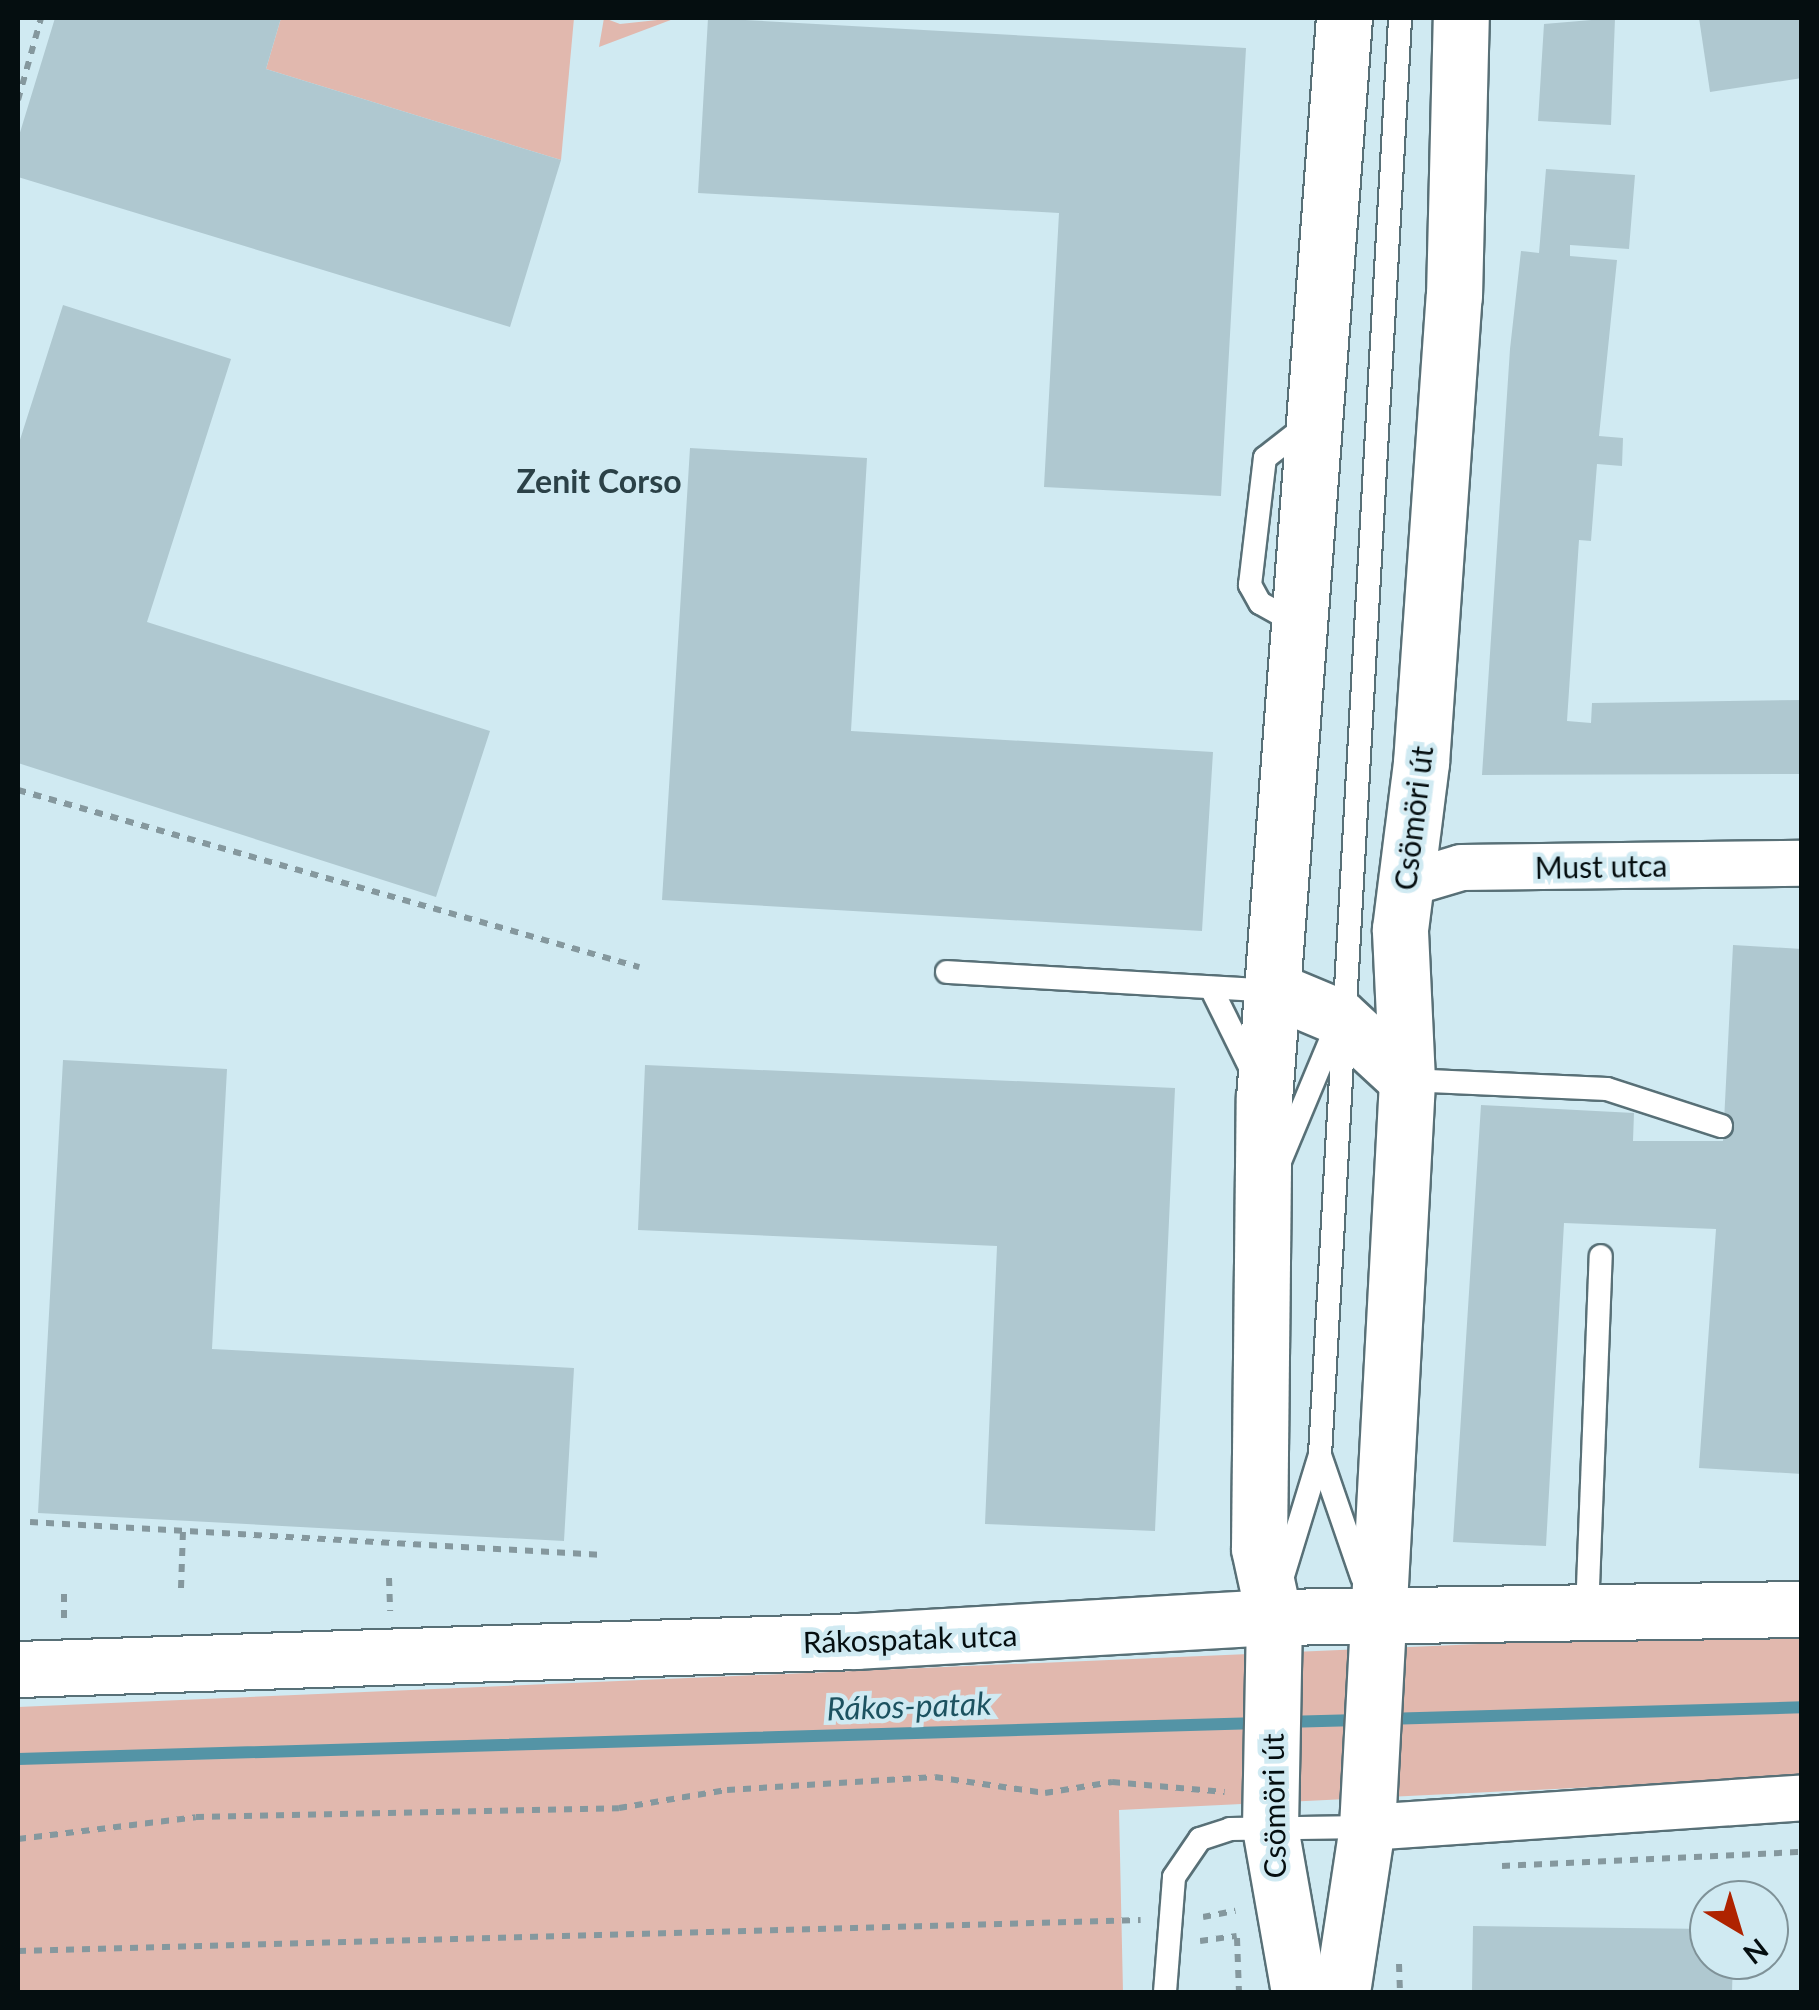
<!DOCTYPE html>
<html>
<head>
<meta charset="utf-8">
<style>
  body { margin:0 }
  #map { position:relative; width:1819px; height:2010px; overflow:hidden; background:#d0eaf2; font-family:Lato,sans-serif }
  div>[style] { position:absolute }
  .green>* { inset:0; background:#e1b8ae }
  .stream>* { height:12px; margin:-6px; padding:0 6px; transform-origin:6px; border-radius:6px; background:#5494a6 }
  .building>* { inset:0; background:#afc8d0 }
  .path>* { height:6px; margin-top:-3px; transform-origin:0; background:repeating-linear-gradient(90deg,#85989e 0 8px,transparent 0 16px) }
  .roads { filter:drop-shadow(2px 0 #587077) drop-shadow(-2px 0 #587077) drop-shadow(0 2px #587077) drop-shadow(0 -2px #587077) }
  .service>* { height:22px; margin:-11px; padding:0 11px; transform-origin:11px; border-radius:11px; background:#fff }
  .minor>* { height:45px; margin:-22.5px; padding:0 22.5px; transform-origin:22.5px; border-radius:22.5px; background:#fff }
  .tertiary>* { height:55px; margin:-27.5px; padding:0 27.5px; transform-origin:27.5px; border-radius:27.5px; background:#fff }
  .secondary>* { height:55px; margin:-27.5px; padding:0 27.5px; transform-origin:27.5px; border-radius:27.5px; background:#fff }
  span { translate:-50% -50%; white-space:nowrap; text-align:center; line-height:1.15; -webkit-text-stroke:9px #d0eaf2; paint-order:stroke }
  .street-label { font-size:30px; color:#050e10 }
  .neighbourhood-label { font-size:32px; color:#2b4147; font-weight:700 }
  .water-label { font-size:32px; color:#1c5260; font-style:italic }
  .frame { position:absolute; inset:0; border:20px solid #050e10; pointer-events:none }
  .north { position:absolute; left:1689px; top:1880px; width:100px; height:100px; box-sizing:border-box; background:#d0eaf2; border:2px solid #7f9298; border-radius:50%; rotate:142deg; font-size:28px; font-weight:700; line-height:40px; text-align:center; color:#050e10 }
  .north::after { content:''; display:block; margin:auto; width:35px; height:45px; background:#af2300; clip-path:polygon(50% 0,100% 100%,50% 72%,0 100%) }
</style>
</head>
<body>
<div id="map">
  <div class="green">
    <div style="clip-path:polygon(281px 18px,574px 18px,561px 160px,266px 69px)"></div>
    <div style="clip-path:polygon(604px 18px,620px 24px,676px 18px,599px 47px)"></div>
    <div style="clip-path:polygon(1802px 1630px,1801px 1777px,1119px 1810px,1123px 1992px,18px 1992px,18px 1707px)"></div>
  </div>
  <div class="stream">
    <div style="left:1384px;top:1719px;width:418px;rotate:-1.6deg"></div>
    <div style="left:1284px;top:1722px;width:75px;rotate:-1.5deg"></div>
    <div style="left:18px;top:1759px;width:1242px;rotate:-1.66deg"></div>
  </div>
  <div class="building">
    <div style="clip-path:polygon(55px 18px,281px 18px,266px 69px,561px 160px,510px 327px,18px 177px,18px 139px)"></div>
    <div style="clip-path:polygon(708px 18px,1246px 48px,1221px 496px,1044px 487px,1059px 213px,698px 193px)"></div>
    <div style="clip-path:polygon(1615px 18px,1611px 125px,1538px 121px,1544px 24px)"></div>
    <div style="clip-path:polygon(1699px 18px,1802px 18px,1802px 78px,1710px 92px)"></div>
    <div style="clip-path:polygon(1546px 169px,1635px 175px,1629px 249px,1570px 245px,1570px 256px,1617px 260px,1599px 436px,1623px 438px,1622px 466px,1597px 464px,1591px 541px,1579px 540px,1567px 721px,1591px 723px,1592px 703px,1802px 700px,1802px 774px,1482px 775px,1510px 349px,1521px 251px,1539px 253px)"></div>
    <div style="clip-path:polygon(63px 305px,231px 359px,147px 622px,490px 731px,436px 897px,18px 763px,18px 446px)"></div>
    <div style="clip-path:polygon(690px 448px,867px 458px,851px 731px,1213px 752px,1202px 931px,662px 900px)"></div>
    <div style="clip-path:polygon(1733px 945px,1802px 949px,1802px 1474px,1699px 1468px,1716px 1229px,1564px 1223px,1546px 1546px,1453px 1542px,1481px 1105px,1634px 1113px,1633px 1141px,1723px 1141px)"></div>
    <div style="clip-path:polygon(63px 1060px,227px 1069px,212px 1349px,574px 1368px,564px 1541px,38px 1513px)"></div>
    <div style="clip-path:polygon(645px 1065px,1175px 1088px,1155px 1531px,985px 1524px,997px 1246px,638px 1230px)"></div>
    <div style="clip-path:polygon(1473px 1926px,1709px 1929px,1709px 1960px,1733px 1960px,1732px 1992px,1472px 1992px)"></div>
  </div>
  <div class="path">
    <div style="left:18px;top:100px;width:85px;rotate:-74.3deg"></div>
    <div style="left:18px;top:790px;width:646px;rotate:15.91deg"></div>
    <div style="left:30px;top:1522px;width:574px;rotate:3.3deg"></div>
    <div style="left:389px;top:1578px;width:33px;rotate:88deg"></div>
    <div style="left:181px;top:1588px;width:58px;rotate:-88deg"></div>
    <div style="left:64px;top:1594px;width:29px;rotate:90deg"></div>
    <div style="left:18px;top:1839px;width:179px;rotate:-7deg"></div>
    <div style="left:196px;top:1817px;width:423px;rotate:-1.2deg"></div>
    <div style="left:619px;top:1808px;width:109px;rotate:-9.5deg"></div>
    <div style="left:727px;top:1790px;width:208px;rotate:-3.6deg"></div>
    <div style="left:935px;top:1777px;width:111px;rotate:8.3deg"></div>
    <div style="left:1045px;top:1793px;width:68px;rotate:-9.3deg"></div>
    <div style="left:1112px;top:1782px;width:113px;rotate:5.1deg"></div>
    <div style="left:1502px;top:1866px;width:300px;rotate:-2.7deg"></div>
    <div style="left:1203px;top:1917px;width:33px;rotate:-11deg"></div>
    <div style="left:1237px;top:1938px;width:54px;rotate:87.9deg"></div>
    <div style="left:1200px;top:1941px;width:37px;rotate:-8deg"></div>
    <div style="left:18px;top:1951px;width:1123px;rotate:-1.58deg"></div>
    <div style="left:1399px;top:1964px;width:28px;rotate:88deg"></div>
  </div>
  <div class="roads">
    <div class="service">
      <div style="left:1298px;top:624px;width:43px;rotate:-151.1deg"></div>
      <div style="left:1260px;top:603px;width:21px;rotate:-119deg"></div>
      <div style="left:1250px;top:585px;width:128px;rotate:-83.3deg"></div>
      <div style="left:1265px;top:458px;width:58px;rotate:-38deg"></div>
      <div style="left:947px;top:972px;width:327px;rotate:3.3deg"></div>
      <div style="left:1211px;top:988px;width:90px;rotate:63.7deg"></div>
      <div style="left:1407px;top:1080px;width:200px;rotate:2.6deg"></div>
      <div style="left:1607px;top:1089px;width:120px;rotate:18deg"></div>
      <div style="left:1278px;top:1166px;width:138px;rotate:-67.3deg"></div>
      <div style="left:1320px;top:1455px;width:129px;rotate:71deg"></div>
      <div style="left:1282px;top:1579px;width:130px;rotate:-73deg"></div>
      <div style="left:1320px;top:1455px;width:1439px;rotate:-86.81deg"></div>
      <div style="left:1587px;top:1613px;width:357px;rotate:-87.8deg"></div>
      <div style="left:1165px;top:1992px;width:115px;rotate:-85.5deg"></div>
      <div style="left:1174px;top:1877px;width:46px;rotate:-55.6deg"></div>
      <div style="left:1200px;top:1839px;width:32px;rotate:-18deg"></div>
      <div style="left:1230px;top:1829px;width:137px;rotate:-0.8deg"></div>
    </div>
    <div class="minor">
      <div style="left:1404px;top:884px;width:59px;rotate:-16.6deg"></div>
      <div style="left:1461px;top:867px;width:341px;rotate:-0.7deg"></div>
      <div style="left:1367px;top:1827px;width:436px;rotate:-3.9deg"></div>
    </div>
    <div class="tertiary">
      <div style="left:18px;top:1669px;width:838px;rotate:-1.91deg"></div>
      <div style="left:856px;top:1641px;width:419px;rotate:-3.3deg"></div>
      <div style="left:1274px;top:1617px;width:528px;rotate:-0.87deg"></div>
    </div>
    <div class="secondary">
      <div style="left:1277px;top:991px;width:67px;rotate:22.8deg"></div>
      <div style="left:1339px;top:1017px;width:93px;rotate:42.8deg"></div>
      <div style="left:1299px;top:1992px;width:168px;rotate:-100deg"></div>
      <div style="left:1270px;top:1827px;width:210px;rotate:-88.9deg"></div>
      <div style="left:1274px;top:1617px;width:71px;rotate:-102.3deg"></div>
      <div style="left:1259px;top:1548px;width:449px;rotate:-89.4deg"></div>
      <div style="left:1264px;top:1099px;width:1084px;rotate:-85.77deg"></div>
      <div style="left:1342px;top:1992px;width:167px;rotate:-81.4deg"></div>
      <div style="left:1367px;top:1827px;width:748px;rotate:-86.93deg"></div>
      <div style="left:1407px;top:1080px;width:151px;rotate:-92.7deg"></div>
      <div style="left:1400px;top:929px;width:167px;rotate:-82.8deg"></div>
      <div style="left:1421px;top:763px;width:468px;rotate:-86deg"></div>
      <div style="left:1454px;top:296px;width:278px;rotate:-88.6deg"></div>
    </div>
  </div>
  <div class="street-label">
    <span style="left:1413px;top:818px;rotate:-83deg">Csömöri út</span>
    <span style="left:1601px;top:866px;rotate:-1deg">Must utca</span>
    <span style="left:910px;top:1638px;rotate:-2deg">Rákospatak utca</span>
    <span style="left:1273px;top:1806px;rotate:-91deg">Csömöri út</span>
  </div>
  <div class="neighbourhood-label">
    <span style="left:599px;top:481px">Zenit Corso</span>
  </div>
  <div class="water-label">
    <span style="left:909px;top:1706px;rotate:-2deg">Rákos-patak</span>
  </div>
  <div class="frame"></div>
  <div class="north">N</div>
</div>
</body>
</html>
